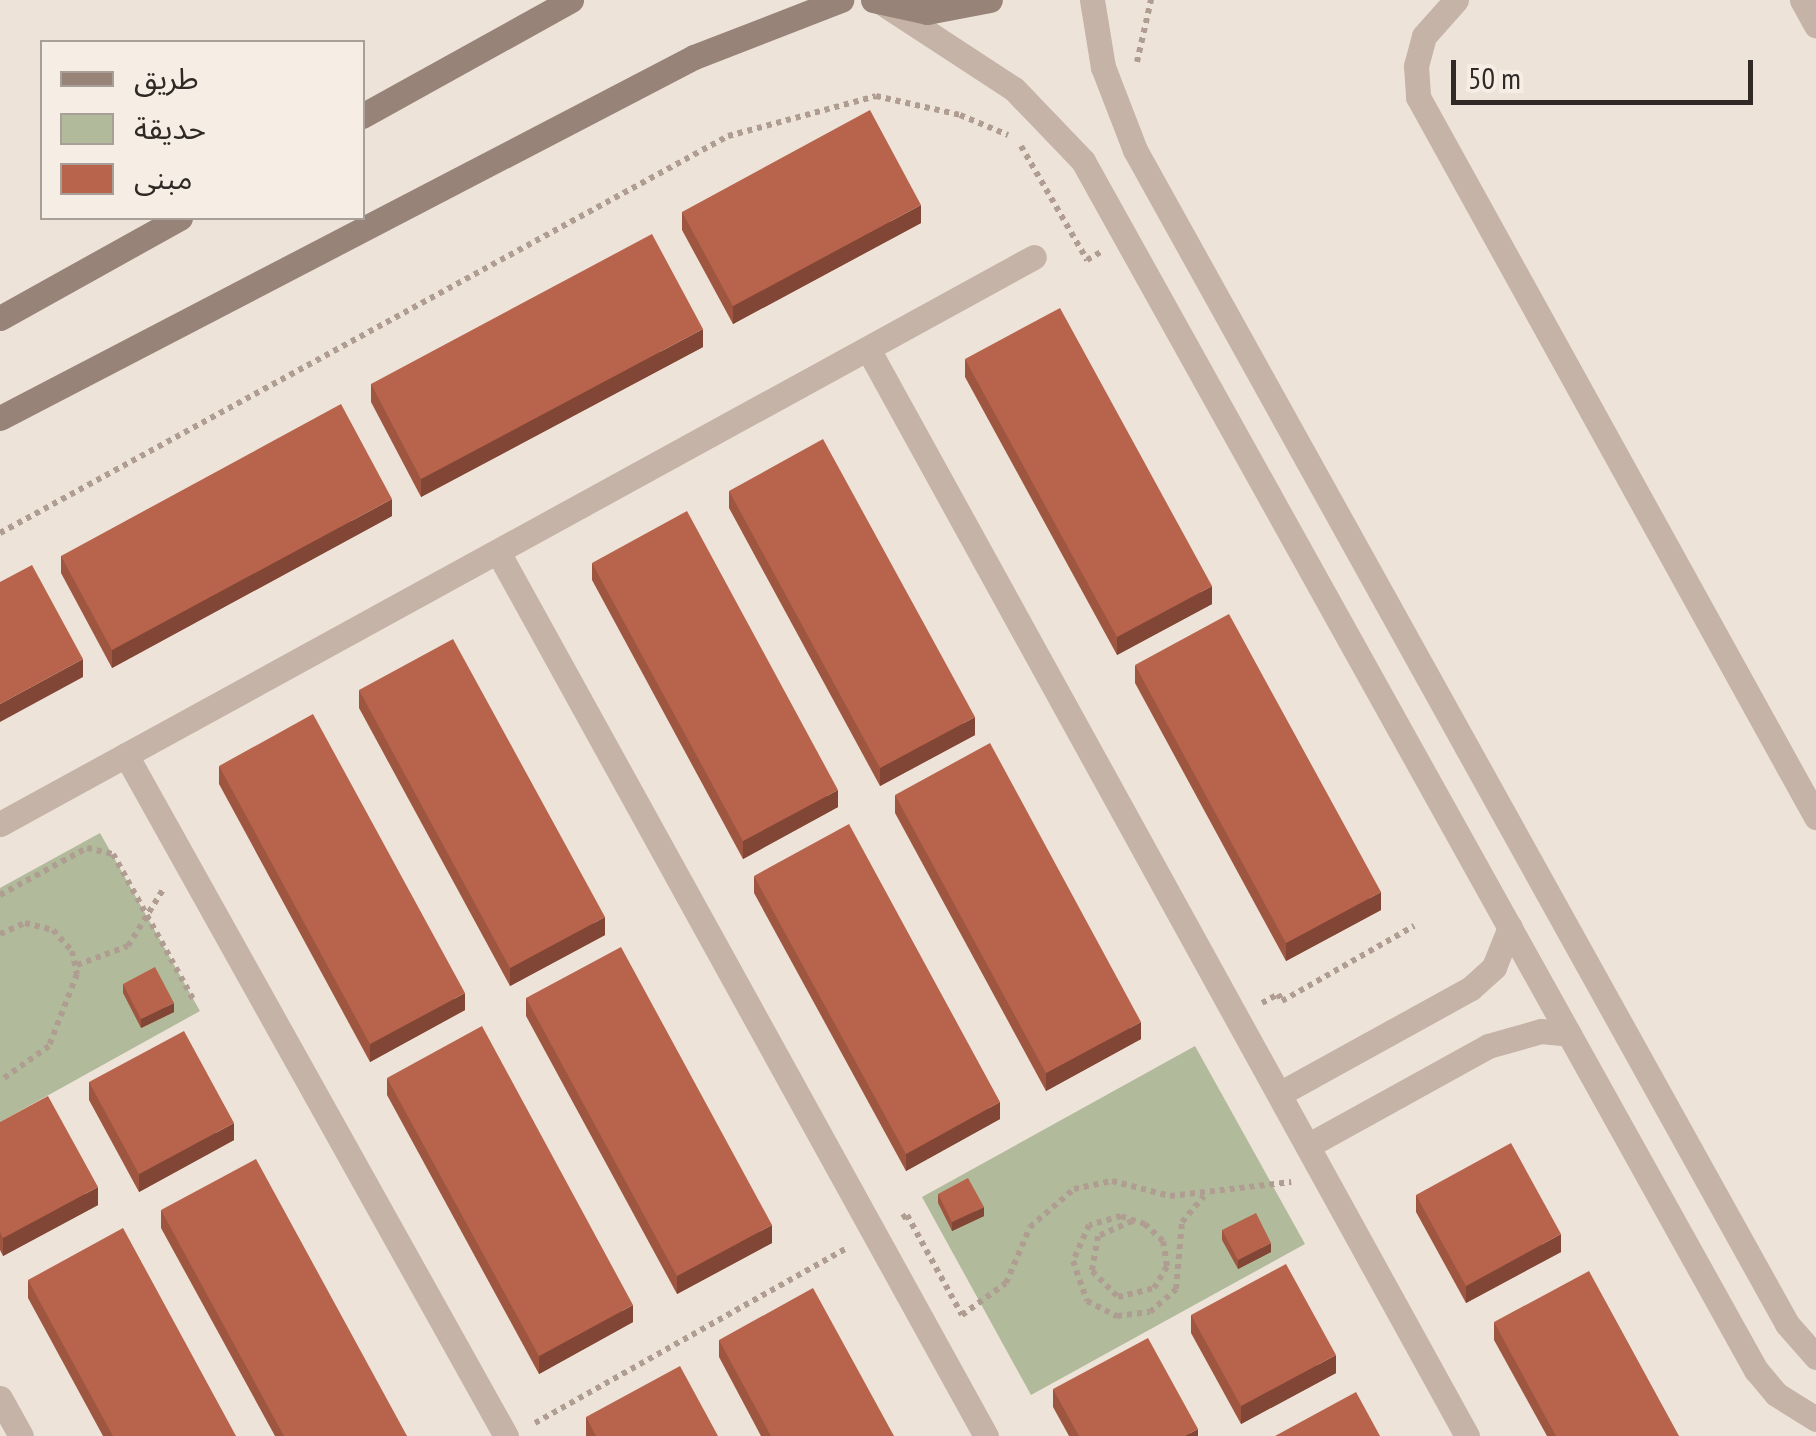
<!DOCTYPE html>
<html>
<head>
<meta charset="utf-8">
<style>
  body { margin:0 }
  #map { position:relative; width:1816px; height:1436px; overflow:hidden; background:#eee3d9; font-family:"PT Sans Narrow","Noto Sans Arabic",sans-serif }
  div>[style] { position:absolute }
  .green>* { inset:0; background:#b1bb9b }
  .path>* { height:6px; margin-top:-3px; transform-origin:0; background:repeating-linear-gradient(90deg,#af9d91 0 5px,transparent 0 10px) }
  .street>* { height:25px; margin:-12.5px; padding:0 12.5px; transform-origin:12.5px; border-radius:12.5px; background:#c4b3a6 }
  .secondary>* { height:25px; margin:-12.5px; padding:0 12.5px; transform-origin:12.5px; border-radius:12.5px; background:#978378 }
  .wall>* { inset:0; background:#9e5641 }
  .shaded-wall>* { inset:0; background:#814635 }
  .building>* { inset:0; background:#b8644c }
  span { translate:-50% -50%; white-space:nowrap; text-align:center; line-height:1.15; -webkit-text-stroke:9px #f6ede4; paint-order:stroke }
  .legend { position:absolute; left:40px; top:40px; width:325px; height:180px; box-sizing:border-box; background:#f6ede4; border:2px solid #a79f98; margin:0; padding:12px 18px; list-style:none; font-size:30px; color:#312926 }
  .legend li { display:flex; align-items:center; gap:20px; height:50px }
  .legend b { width:50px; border:2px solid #a79f98 }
  .scale { position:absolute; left:1451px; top:60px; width:302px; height:45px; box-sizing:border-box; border:5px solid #312926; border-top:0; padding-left:12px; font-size:30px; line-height:35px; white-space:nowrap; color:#312926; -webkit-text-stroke:8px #f6ede4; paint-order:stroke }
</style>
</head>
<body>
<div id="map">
  <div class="green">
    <div style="clip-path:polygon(100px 833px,200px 1011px,0 1122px,0 888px)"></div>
    <div style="clip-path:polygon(1195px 1046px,1305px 1244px,1031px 1395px,922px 1197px)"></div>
  </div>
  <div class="path">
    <div style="left:1137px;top:62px;width:64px;rotate:-77.3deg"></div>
    <div style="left:1021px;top:146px;width:132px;rotate:59.9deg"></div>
    <div style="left:1087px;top:260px;width:16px;rotate:-30deg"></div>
    <div style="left:0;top:533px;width:829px;rotate:-28.6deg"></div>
    <div style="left:728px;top:136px;width:153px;rotate:-15.1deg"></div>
    <div style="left:876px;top:96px;width:86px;rotate:12.7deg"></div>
    <div style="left:960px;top:115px;width:52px;rotate:22.6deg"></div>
    <div style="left:0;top:895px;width:99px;rotate:-28.4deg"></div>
    <div style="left:87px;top:848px;width:27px;rotate:13deg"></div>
    <div style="left:113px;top:854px;width:168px;rotate:61.1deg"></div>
    <div style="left:0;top:934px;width:27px;rotate:-24deg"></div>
    <div style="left:25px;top:923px;width:29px;rotate:14deg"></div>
    <div style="left:53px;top:930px;width:28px;rotate:48deg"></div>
    <div style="left:72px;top:951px;width:24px;rotate:78deg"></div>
    <div style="left:77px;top:974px;width:77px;rotate:111.3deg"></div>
    <div style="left:49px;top:1046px;width:60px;rotate:144.5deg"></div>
    <div style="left:77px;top:965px;width:54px;rotate:-20.4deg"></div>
    <div style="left:128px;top:946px;width:68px;rotate:-58.2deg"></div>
    <div style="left:1262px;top:1003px;width:18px;rotate:-29deg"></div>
    <div style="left:1278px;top:994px;width:8px;rotate:60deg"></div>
    <div style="left:1282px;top:1001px;width:152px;rotate:-29.6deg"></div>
    <div style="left:902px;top:1218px;width:6px;rotate:-31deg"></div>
    <div style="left:907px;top:1215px;width:114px;rotate:61.2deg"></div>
    <div style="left:962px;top:1315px;width:54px;rotate:-36deg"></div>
    <div style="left:1006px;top:1283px;width:61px;rotate:-66.8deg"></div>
    <div style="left:1030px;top:1227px;width:58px;rotate:-40.8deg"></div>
    <div style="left:1074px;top:1189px;width:39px;rotate:-12deg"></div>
    <div style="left:1112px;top:1181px;width:60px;rotate:14.5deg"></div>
    <div style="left:1170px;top:1196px;width:122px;rotate:-6.6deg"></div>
    <div style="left:1132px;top:1221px;width:37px;rotate:156deg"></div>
    <div style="left:1098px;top:1236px;width:36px;rotate:100deg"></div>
    <div style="left:1092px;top:1271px;width:37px;rotate:45deg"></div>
    <div style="left:1118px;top:1297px;width:37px;rotate:-14deg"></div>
    <div style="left:1154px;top:1288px;width:26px;rotate:-59deg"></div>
    <div style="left:1167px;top:1266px;width:25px;rotate:-99deg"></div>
    <div style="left:1163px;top:1241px;width:25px;rotate:-137deg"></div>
    <div style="left:1145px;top:1224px;width:25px;rotate:-162deg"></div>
    <div style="left:1121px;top:1216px;width:33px;rotate:164deg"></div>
    <div style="left:1089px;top:1225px;width:39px;rotate:114deg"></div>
    <div style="left:1073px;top:1261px;width:42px;rotate:70.7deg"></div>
    <div style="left:1087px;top:1301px;width:34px;rotate:27deg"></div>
    <div style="left:1117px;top:1316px;width:33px;rotate:-7deg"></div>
    <div style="left:1150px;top:1312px;width:35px;rotate:-41deg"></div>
    <div style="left:1176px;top:1289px;width:67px;rotate:-84.9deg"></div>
    <div style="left:1182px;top:1222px;width:34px;rotate:-50deg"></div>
    <div style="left:535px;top:1423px;width:358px;rotate:-29.3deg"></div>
  </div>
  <div class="street">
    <div style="left:1092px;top:0;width:68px;rotate:80.7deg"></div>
    <div style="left:1103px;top:67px;width:89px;rotate:68.9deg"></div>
    <div style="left:1135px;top:150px;width:1343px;rotate:60.95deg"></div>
    <div style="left:1787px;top:1324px;width:44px;rotate:48.7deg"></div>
    <div style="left:1456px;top:0;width:48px;rotate:131.6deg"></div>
    <div style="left:1424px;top:36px;width:31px;rotate:105deg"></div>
    <div style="left:1416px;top:66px;width:31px;rotate:86deg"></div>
    <div style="left:1418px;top:97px;width:823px;rotate:61.07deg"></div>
    <div style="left:1802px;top:0;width:29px;rotate:61deg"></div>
    <div style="left:884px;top:4px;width:155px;rotate:33.2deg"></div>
    <div style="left:1014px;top:89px;width:100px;rotate:46.2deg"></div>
    <div style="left:1083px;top:161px;width:1384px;rotate:60.9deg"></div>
    <div style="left:1756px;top:1370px;width:31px;rotate:50deg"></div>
    <div style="left:1776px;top:1394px;width:47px;rotate:32deg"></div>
    <div style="left:868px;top:349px;width:1241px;rotate:61.14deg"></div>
    <div style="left:498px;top:552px;width:1010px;rotate:61.1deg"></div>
    <div style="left:126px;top:755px;width:780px;rotate:60.84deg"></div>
    <div style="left:0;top:824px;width:1179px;rotate:-28.74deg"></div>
    <div style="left:1281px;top:1093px;width:217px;rotate:-28.9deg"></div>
    <div style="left:1471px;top:988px;width:31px;rotate:-42deg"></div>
    <div style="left:1494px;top:967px;width:43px;rotate:-68.2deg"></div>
    <div style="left:1309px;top:1145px;width:205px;rotate:-28.9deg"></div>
    <div style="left:1488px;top:1046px;width:55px;rotate:-15.8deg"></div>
    <div style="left:1541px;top:1031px;width:28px;rotate:6deg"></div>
    <div style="left:0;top:1398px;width:43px;rotate:61.1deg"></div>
  </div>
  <div class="secondary">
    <div style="left:873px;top:0;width:55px;rotate:12.5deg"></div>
    <div style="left:927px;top:12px;width:64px;rotate:-10.8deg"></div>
    <div style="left:362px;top:116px;width:239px;rotate:-29deg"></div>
    <div style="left:0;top:318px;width:206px;rotate:-29.1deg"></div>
    <div style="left:0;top:418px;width:782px;rotate:-27.48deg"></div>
    <div style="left:694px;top:57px;width:158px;rotate:-21.2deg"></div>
  </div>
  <div class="wall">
    <div style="clip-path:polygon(682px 212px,921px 223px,733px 324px,682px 230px)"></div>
    <div style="clip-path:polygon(703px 347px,421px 497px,371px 402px,371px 384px)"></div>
    <div style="clip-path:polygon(965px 359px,1212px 604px,1117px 655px,965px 377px)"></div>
    <div style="clip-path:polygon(729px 491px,975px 735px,880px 786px,729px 508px)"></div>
    <div style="clip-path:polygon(392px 516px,112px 668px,61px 573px,61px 556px)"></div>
    <div style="clip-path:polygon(592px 563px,838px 807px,743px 859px,592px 580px)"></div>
    <div style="clip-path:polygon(1135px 665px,1381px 910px,1286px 961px,1135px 683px)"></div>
    <div style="clip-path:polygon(359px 690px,605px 935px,510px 986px,359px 708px)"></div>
    <div style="clip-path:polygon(219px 766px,465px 1010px,370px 1062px,219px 784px)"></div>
    <div style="clip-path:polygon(895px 795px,1141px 1039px,1046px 1091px,895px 813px)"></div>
    <div style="clip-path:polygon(754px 876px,1000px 1119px,906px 1171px,754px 893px)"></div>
    <div style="clip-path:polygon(123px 984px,174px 1012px,141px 1028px,123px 993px)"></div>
    <div style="clip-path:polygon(526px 998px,772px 1243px,677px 1294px,526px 1016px)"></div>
    <div style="clip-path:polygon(387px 1078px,633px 1322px,539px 1374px,387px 1095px)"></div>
    <div style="clip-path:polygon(89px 1082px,234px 1140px,139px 1192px,89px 1100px)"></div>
    <div style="clip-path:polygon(0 1122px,98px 1205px,3px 1256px,0 1250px)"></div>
    <div style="clip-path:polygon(938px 1194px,984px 1216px,952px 1231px,938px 1203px)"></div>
    <div style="clip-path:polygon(1416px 1195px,1561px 1252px,1466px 1303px,1416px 1212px)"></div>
    <div style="clip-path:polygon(161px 1210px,407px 1436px,275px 1436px,161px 1228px)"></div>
    <div style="clip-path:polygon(1222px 1230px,1271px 1252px,1238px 1269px,1222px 1240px)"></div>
    <div style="clip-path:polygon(28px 1280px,236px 1436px,103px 1436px,28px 1298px)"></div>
    <div style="clip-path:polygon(1191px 1315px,1336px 1373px,1241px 1424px,1191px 1333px)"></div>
    <div style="clip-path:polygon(1494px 1322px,1679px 1436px,1547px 1436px,1494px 1340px)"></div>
    <div style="clip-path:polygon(719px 1340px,894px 1436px,761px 1436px,719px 1357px)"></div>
    <div style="clip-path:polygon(1053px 1389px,1198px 1436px,1069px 1436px,1053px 1407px)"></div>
    <div style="clip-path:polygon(586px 1417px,718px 1436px,586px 1436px)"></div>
  </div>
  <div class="shaded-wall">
    <div style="clip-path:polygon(921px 205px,921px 223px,733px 324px,733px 306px)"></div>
    <div style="clip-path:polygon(703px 329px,703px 347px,421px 497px,421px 479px)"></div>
    <div style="clip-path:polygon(392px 499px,392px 516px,112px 668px,112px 650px)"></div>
    <div style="clip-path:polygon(1212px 586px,1212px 604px,1117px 655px,1117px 637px)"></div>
    <div style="clip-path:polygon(83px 659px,83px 677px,0 722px,0 704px)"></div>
    <div style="clip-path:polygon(975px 717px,975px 735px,880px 786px,880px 768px)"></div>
    <div style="clip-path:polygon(838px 790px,838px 807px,743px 859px,743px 841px)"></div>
    <div style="clip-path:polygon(1381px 892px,1381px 910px,1286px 961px,1286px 943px)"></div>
    <div style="clip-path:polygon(605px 917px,605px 935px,510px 986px,510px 968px)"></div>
    <div style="clip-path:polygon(465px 993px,465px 1010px,370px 1062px,370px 1044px)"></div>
    <div style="clip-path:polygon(174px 1003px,174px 1012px,141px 1028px,141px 1019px)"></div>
    <div style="clip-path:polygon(1141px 1022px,1141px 1039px,1046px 1091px,1046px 1073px)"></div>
    <div style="clip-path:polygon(1000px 1102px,1000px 1119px,906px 1171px,906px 1154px)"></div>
    <div style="clip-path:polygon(234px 1123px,234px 1140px,139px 1192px,139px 1174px)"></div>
    <div style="clip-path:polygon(98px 1187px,98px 1205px,3px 1256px,3px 1238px)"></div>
    <div style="clip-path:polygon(984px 1207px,984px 1216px,952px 1231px,952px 1222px)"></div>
    <div style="clip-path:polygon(772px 1225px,772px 1243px,677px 1294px,677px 1276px)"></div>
    <div style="clip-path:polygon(1561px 1234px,1561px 1252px,1466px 1303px,1466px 1286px)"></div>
    <div style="clip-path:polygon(1271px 1243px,1271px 1252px,1238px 1269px,1238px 1260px)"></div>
    <div style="clip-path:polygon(633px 1305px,633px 1322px,539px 1374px,539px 1356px)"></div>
    <div style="clip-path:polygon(1336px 1355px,1336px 1373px,1241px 1424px,1241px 1406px)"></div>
    <div style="clip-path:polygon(1198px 1429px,1198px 1436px,1185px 1436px)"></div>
  </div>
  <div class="building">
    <div style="clip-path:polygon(870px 110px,921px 205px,733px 306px,682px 212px)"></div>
    <div style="clip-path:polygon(652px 234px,703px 329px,421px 479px,371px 384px)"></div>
    <div style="clip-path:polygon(1060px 308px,1212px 586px,1117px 637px,965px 359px)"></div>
    <div style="clip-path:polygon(341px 404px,392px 499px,112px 650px,61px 556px)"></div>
    <div style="clip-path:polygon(823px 439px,975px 717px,880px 768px,729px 491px)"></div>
    <div style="clip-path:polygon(687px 511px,838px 790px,743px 841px,592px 563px)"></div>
    <div style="clip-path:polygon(32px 565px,83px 659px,0 704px,0 582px)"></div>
    <div style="clip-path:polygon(1229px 614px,1381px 892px,1286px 943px,1135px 665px)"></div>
    <div style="clip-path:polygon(453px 639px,605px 917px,510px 968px,359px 690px)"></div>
    <div style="clip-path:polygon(313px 714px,465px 993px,370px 1044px,219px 766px)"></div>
    <div style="clip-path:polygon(990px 743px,1141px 1022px,1046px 1073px,895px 795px)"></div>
    <div style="clip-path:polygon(849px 824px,1000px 1102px,906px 1154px,754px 876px)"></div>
    <div style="clip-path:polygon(621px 947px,772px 1225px,677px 1276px,526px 998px)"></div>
    <div style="clip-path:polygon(155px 967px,174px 1003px,141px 1019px,123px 984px)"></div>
    <div style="clip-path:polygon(482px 1026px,633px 1305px,539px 1356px,387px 1078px)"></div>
    <div style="clip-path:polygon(184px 1031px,234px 1123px,139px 1174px,89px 1082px)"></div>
    <div style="clip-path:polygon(48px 1096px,98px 1187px,3px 1238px,0 1232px,0 1122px)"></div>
    <div style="clip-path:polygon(1511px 1143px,1561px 1234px,1466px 1286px,1416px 1195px)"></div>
    <div style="clip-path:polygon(256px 1159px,407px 1436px,284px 1436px,161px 1210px)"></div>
    <div style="clip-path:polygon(968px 1178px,984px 1207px,952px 1222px,938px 1194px)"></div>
    <div style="clip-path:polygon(1256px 1213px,1271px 1243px,1238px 1260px,1222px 1230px)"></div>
    <div style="clip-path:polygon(123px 1228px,236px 1436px,113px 1436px,28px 1280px)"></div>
    <div style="clip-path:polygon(1286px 1264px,1336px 1355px,1241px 1406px,1191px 1315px)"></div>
    <div style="clip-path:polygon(1589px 1271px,1679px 1436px,1556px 1436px,1494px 1322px)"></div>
    <div style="clip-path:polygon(813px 1288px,894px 1436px,771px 1436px,719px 1340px)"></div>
    <div style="clip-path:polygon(1148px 1338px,1198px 1429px,1185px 1436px,1079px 1436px,1053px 1389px)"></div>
    <div style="clip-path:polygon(680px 1366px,718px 1436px,596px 1436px,586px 1417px)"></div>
    <div style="clip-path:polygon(1356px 1392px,1380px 1436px,1275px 1436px)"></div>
  </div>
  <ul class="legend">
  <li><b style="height:12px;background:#978378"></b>طريق</li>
  <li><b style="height:28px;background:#b1bb9b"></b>حديقة</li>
  <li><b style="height:28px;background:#b8644c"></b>مبنى</li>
  </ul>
  <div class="scale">50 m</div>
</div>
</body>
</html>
